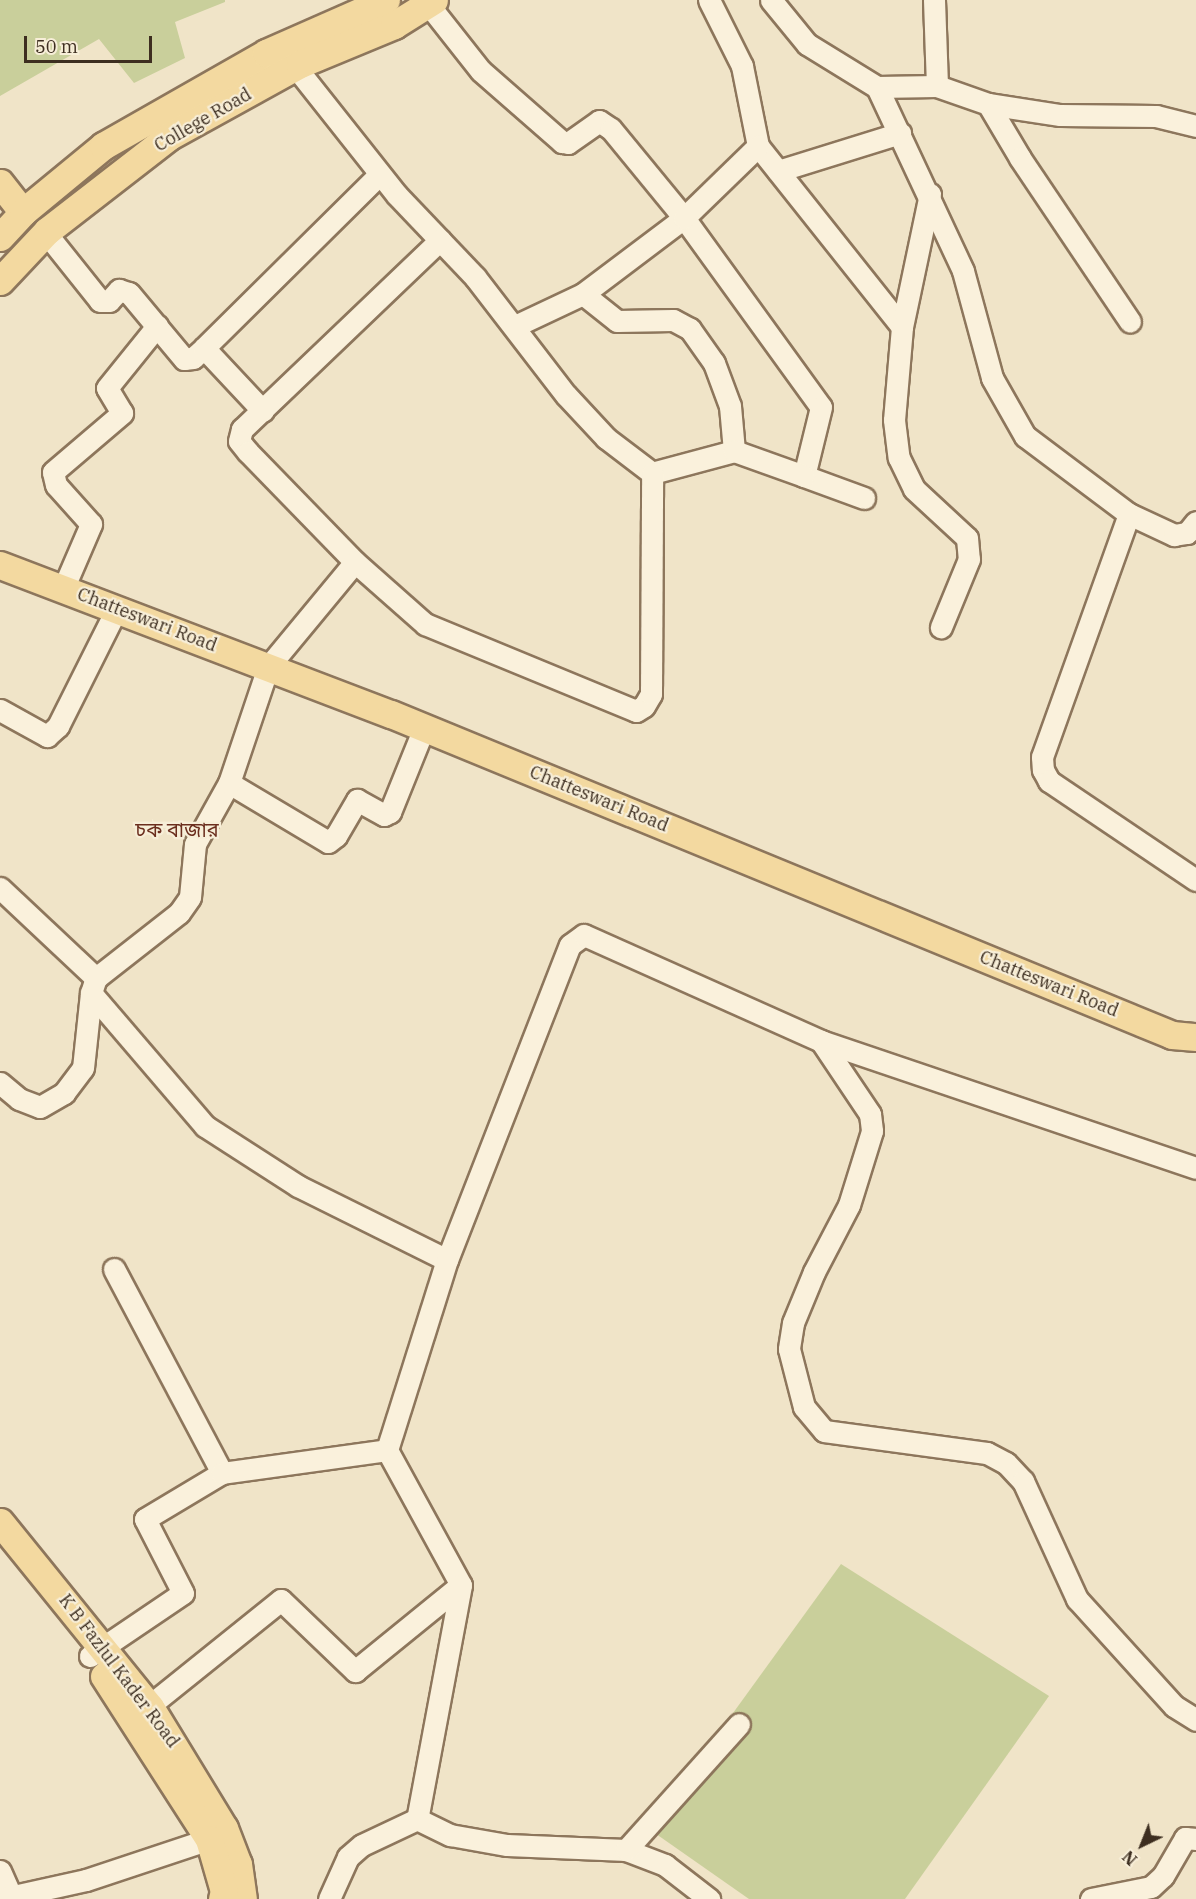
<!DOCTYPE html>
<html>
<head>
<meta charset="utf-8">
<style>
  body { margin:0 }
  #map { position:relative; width:1196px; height:1899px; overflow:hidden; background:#f0e4c8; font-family:"IBM Plex Serif","Noto Sans Bengali",serif }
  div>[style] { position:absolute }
  .green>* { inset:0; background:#c9cf9b }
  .roads { filter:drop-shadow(2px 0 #8d765c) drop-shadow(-2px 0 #8d765c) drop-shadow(0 2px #8d765c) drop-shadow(0 -2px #8d765c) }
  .minor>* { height:21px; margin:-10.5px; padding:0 10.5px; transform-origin:10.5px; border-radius:10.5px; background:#faf1dc }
  .major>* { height:27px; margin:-13.5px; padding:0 13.5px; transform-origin:13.5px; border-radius:13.5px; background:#f3d9a0 }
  span { translate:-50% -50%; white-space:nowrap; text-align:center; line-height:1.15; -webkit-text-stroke:4.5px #f7eed8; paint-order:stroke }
  .street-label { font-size:18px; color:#3d2e20 }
  .neighbourhood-label { font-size:20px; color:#6b2e1e }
  .north { position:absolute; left:1112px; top:1815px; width:60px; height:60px; -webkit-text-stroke:4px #f7eed8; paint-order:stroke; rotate:223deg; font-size:16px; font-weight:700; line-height:24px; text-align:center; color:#3d2e20 }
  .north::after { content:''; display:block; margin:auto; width:21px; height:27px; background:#3d2e20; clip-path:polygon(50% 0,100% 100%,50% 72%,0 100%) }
  .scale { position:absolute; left:24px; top:36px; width:128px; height:27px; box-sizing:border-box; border:3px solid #3d2e20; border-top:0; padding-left:8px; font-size:18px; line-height:21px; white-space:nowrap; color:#3d2e20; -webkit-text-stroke:4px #f7eed8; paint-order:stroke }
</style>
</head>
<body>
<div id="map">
  <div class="green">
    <div style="clip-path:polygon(0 0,225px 0,225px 2px,175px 22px,185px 58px,134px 83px,99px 39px,0 96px)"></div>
    <div style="clip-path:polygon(841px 1564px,1049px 1696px,905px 1899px,749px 1899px,649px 1829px)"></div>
  </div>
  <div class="roads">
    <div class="minor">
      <div style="left:709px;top:0;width:74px;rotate:63.4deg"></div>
      <div style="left:742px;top:66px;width:82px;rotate:78.7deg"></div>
      <div style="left:758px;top:146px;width:231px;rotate:51.5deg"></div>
      <div style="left:771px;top:0;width:57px;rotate:50.7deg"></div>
      <div style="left:807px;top:44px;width:82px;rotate:31.6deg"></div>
      <div style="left:877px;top:87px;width:60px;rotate:-1deg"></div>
      <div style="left:937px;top:86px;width:54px;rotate:19.4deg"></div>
      <div style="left:988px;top:104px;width:73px;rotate:8.7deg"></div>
      <div style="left:1060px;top:115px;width:96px;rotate:0.6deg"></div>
      <div style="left:1156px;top:116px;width:41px;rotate:14deg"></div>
      <div style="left:934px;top:0;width:86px;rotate:88deg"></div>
      <div style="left:428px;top:4px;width:85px;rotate:51.7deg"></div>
      <div style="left:481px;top:71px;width:108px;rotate:41.2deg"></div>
      <div style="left:562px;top:142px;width:6px;rotate:9deg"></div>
      <div style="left:568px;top:143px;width:38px;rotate:-35deg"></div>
      <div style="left:599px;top:121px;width:14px;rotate:34deg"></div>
      <div style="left:611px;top:129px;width:115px;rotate:50.6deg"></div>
      <div style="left:684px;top:218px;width:233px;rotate:54.1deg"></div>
      <div style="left:821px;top:407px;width:71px;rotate:103.8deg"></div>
      <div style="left:804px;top:476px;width:64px;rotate:20.1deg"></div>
      <div style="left:300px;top:64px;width:10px;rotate:84deg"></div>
      <div style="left:301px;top:74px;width:154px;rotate:51.6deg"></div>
      <div style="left:397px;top:195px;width:113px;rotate:46.4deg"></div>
      <div style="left:475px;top:277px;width:149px;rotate:52.4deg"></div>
      <div style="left:566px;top:395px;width:59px;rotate:47.1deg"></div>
      <div style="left:606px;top:438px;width:58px;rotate:37.3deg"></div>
      <div style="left:652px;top:473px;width:85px;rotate:-15deg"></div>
      <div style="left:734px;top:451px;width:45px;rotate:-95.1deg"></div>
      <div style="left:730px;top:406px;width:46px;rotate:-110.4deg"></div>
      <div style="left:714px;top:363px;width:42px;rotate:-125.2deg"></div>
      <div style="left:690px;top:329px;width:19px;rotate:-152deg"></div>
      <div style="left:673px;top:320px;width:56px;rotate:179deg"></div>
      <div style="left:617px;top:321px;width:43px;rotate:-141.5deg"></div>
      <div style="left:877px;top:87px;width:203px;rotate:64.9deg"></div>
      <div style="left:963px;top:271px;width:111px;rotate:74.8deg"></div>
      <div style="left:992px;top:378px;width:67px;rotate:60.4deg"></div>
      <div style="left:1025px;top:436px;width:130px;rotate:36.9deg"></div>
      <div style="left:1129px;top:514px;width:258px;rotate:109.7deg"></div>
      <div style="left:1042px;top:757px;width:13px;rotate:86deg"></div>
      <div style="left:1043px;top:770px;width:13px;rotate:61deg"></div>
      <div style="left:1049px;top:781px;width:177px;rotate:34deg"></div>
      <div style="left:988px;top:104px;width:63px;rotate:59.3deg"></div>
      <div style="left:1020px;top:158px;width:197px;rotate:56.1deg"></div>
      <div style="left:778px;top:171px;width:128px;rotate:-17.3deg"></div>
      <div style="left:930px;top:194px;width:136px;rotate:101.9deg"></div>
      <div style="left:902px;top:327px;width:93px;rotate:94.9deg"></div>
      <div style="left:894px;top:420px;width:38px;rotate:83deg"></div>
      <div style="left:899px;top:458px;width:34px;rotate:64deg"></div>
      <div style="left:914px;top:489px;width:72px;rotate:42.8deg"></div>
      <div style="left:967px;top:538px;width:21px;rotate:85deg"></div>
      <div style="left:969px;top:559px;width:74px;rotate:112.4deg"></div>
      <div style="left:45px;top:232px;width:88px;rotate:51.4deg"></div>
      <div style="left:100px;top:301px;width:9px"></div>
      <div style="left:109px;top:301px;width:15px;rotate:-48deg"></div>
      <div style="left:119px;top:290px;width:10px;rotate:17deg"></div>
      <div style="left:129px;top:293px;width:86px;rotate:50.2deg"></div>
      <div style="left:184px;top:359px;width:9px;rotate:-6deg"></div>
      <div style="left:193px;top:358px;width:15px;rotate:-42deg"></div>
      <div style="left:204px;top:348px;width:86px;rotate:46.9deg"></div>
      <div style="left:440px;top:240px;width:274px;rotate:136.3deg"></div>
      <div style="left:242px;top:429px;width:12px;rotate:104deg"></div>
      <div style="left:239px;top:441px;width:14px;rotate:51deg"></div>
      <div style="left:248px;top:452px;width:153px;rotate:45.8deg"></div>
      <div style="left:355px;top:562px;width:94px;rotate:41.5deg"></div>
      <div style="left:425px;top:624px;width:228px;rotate:22.4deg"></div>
      <div style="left:636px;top:711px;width:9px;rotate:-32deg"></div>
      <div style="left:644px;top:706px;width:14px;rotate:-60deg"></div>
      <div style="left:651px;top:694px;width:221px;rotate:-89.7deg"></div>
      <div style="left:515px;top:326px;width:75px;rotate:-25.2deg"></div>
      <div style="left:583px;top:294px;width:126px;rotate:-37deg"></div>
      <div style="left:684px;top:218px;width:103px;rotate:-44.2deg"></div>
      <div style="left:204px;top:348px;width:247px;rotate:-44.7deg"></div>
      <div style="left:734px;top:451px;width:74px;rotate:19.7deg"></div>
      <div style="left:1129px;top:514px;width:50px;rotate:25deg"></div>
      <div style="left:1174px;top:535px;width:13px;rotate:-9deg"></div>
      <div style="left:1187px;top:533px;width:14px;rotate:-51deg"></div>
      <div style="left:63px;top:589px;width:71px;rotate:-66.7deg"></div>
      <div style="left:91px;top:524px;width:52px;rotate:-131.9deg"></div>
      <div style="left:56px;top:485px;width:13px;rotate:-103deg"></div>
      <div style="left:53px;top:472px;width:91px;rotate:-40.5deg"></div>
      <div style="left:122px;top:413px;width:29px;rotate:-121deg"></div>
      <div style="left:107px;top:388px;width:80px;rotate:-51.1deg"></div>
      <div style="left:0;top:710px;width:54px;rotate:29deg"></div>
      <div style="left:47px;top:736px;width:15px;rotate:-42deg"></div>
      <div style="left:58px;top:726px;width:132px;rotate:-63.4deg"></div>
      <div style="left:229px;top:783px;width:115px;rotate:30.8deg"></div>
      <div style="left:328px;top:842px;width:10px;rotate:-37deg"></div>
      <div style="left:336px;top:836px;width:42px;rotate:-59.7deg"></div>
      <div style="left:357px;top:800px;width:31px;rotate:29deg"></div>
      <div style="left:384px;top:815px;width:7px;rotate:-27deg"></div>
      <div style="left:390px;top:812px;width:91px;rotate:-68deg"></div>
      <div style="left:0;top:888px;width:132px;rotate:43.2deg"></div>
      <div style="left:91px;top:993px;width:175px;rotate:49.4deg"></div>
      <div style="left:205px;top:1126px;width:111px;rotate:32.8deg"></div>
      <div style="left:298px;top:1186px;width:166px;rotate:26.4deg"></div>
      <div style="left:821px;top:1041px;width:396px;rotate:18.7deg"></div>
      <div style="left:0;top:1083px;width:25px;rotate:40deg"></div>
      <div style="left:19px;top:1099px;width:22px;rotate:21deg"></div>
      <div style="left:40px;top:1107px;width:28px;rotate:-30deg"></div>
      <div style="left:64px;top:1093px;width:31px;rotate:-53deg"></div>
      <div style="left:83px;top:1068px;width:75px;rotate:-83.9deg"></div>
      <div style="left:91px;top:993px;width:16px;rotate:-72deg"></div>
      <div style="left:96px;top:978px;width:105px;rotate:-38.1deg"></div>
      <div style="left:179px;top:913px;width:19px;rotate:-55deg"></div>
      <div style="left:190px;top:897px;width:53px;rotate:-84.6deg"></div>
      <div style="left:195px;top:844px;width:70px;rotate:-60.9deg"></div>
      <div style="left:229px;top:783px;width:122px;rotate:-71.4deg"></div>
      <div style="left:268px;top:667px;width:136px;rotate:-50.4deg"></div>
      <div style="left:114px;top:1269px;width:231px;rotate:62.1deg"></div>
      <div style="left:387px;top:1450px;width:199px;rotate:-72.5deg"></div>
      <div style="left:447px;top:1260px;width:338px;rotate:-68.7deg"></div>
      <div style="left:570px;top:945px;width:17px;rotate:-36deg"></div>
      <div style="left:584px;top:935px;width:260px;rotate:24.1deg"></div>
      <div style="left:821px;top:1041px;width:88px;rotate:56.1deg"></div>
      <div style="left:870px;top:1114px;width:17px;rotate:83deg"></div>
      <div style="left:872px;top:1131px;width:77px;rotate:107.3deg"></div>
      <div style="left:849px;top:1205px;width:76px;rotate:117.6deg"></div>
      <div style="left:814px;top:1272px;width:55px;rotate:112.4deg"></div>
      <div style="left:793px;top:1323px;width:26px;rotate:99deg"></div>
      <div style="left:789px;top:1349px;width:60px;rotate:75.5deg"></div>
      <div style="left:804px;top:1407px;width:31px;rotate:50deg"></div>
      <div style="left:824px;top:1431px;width:164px;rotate:7.7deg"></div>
      <div style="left:987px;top:1453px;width:21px;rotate:28deg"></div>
      <div style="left:1006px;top:1463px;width:25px;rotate:47deg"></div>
      <div style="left:1023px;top:1481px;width:130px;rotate:65.4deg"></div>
      <div style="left:1077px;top:1599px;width:144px;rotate:47.8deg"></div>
      <div style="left:1174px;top:1706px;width:26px;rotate:32deg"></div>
      <div style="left:90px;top:1656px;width:112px;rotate:-34.1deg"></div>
      <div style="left:183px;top:1593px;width:83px;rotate:-117.2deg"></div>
      <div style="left:145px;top:1519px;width:90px;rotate:-30.9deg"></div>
      <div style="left:222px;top:1473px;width:167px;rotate:-7.9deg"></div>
      <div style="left:387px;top:1450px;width:154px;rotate:61.3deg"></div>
      <div style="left:461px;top:1585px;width:238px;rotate:100.6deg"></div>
      <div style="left:139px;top:1714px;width:182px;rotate:-38.8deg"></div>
      <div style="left:281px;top:1600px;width:103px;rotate:43.8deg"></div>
      <div style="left:355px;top:1671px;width:136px;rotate:-39.1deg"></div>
      <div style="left:417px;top:1819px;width:37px;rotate:26deg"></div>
      <div style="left:450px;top:1835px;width:58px;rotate:10deg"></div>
      <div style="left:507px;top:1845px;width:119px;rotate:2.4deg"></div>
      <div style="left:626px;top:1850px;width:42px;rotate:21deg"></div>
      <div style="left:665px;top:1865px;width:56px;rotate:37.7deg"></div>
      <div style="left:626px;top:1850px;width:169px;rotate:-48.1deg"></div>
      <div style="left:0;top:1871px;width:27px;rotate:66deg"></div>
      <div style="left:0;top:1899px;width:88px;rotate:-12.5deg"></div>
      <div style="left:86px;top:1880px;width:130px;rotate:-18.4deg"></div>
      <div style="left:329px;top:1899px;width:46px;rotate:-65.7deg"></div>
      <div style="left:348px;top:1857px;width:18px;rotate:-41deg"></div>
      <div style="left:362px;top:1845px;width:61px;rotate:-25.3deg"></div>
      <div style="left:1091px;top:1899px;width:61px;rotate:-11.3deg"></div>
      <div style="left:1151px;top:1887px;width:16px;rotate:-43deg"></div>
      <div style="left:1163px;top:1876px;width:44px;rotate:-59.9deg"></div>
      <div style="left:1185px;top:1838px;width:11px;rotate:5deg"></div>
    </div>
    <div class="major">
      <div style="left:0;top:183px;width:37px;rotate:52deg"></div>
      <div style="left:0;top:237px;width:34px;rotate:-47deg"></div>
      <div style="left:23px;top:212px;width:104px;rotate:-39.5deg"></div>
      <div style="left:103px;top:146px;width:188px;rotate:-29.7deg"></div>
      <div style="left:266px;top:53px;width:131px;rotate:-23.8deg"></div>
      <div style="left:0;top:281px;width:69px;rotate:-46.8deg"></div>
      <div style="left:47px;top:231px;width:153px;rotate:-37.8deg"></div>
      <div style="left:168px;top:137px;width:151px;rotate:-28.9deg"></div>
      <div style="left:300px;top:64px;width:102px;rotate:-22.5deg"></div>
      <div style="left:394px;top:25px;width:47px;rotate:-32deg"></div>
      <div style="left:0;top:565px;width:418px;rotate:20.9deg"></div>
      <div style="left:391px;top:714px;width:844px;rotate:22.34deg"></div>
      <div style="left:1172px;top:1035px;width:24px;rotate:5deg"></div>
      <div style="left:0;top:1522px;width:238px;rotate:51deg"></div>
      <div style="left:150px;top:1707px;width:142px;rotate:58.6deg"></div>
      <div style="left:224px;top:1828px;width:39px;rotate:69deg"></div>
      <div style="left:238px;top:1864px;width:35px;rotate:82deg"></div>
      <div style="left:104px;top:1676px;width:194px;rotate:57.2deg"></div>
      <div style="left:209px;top:1839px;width:54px;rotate:73.9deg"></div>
      <div style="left:224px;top:1891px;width:8px;rotate:104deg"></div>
    </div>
  </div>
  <div class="street-label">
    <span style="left:203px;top:120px;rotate:-30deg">College Road</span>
    <span style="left:147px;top:620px;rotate:21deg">Chatteswari Road</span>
    <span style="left:599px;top:799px;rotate:22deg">Chatteswari Road</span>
    <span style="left:1049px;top:984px;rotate:22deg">Chatteswari Road</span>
    <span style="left:119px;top:1671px;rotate:53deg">K B Fazlul Kader Road</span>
  </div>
  <div class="neighbourhood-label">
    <span style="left:177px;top:829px">চক বাজার</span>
  </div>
  <div class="north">N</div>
  <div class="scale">50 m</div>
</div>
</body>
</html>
